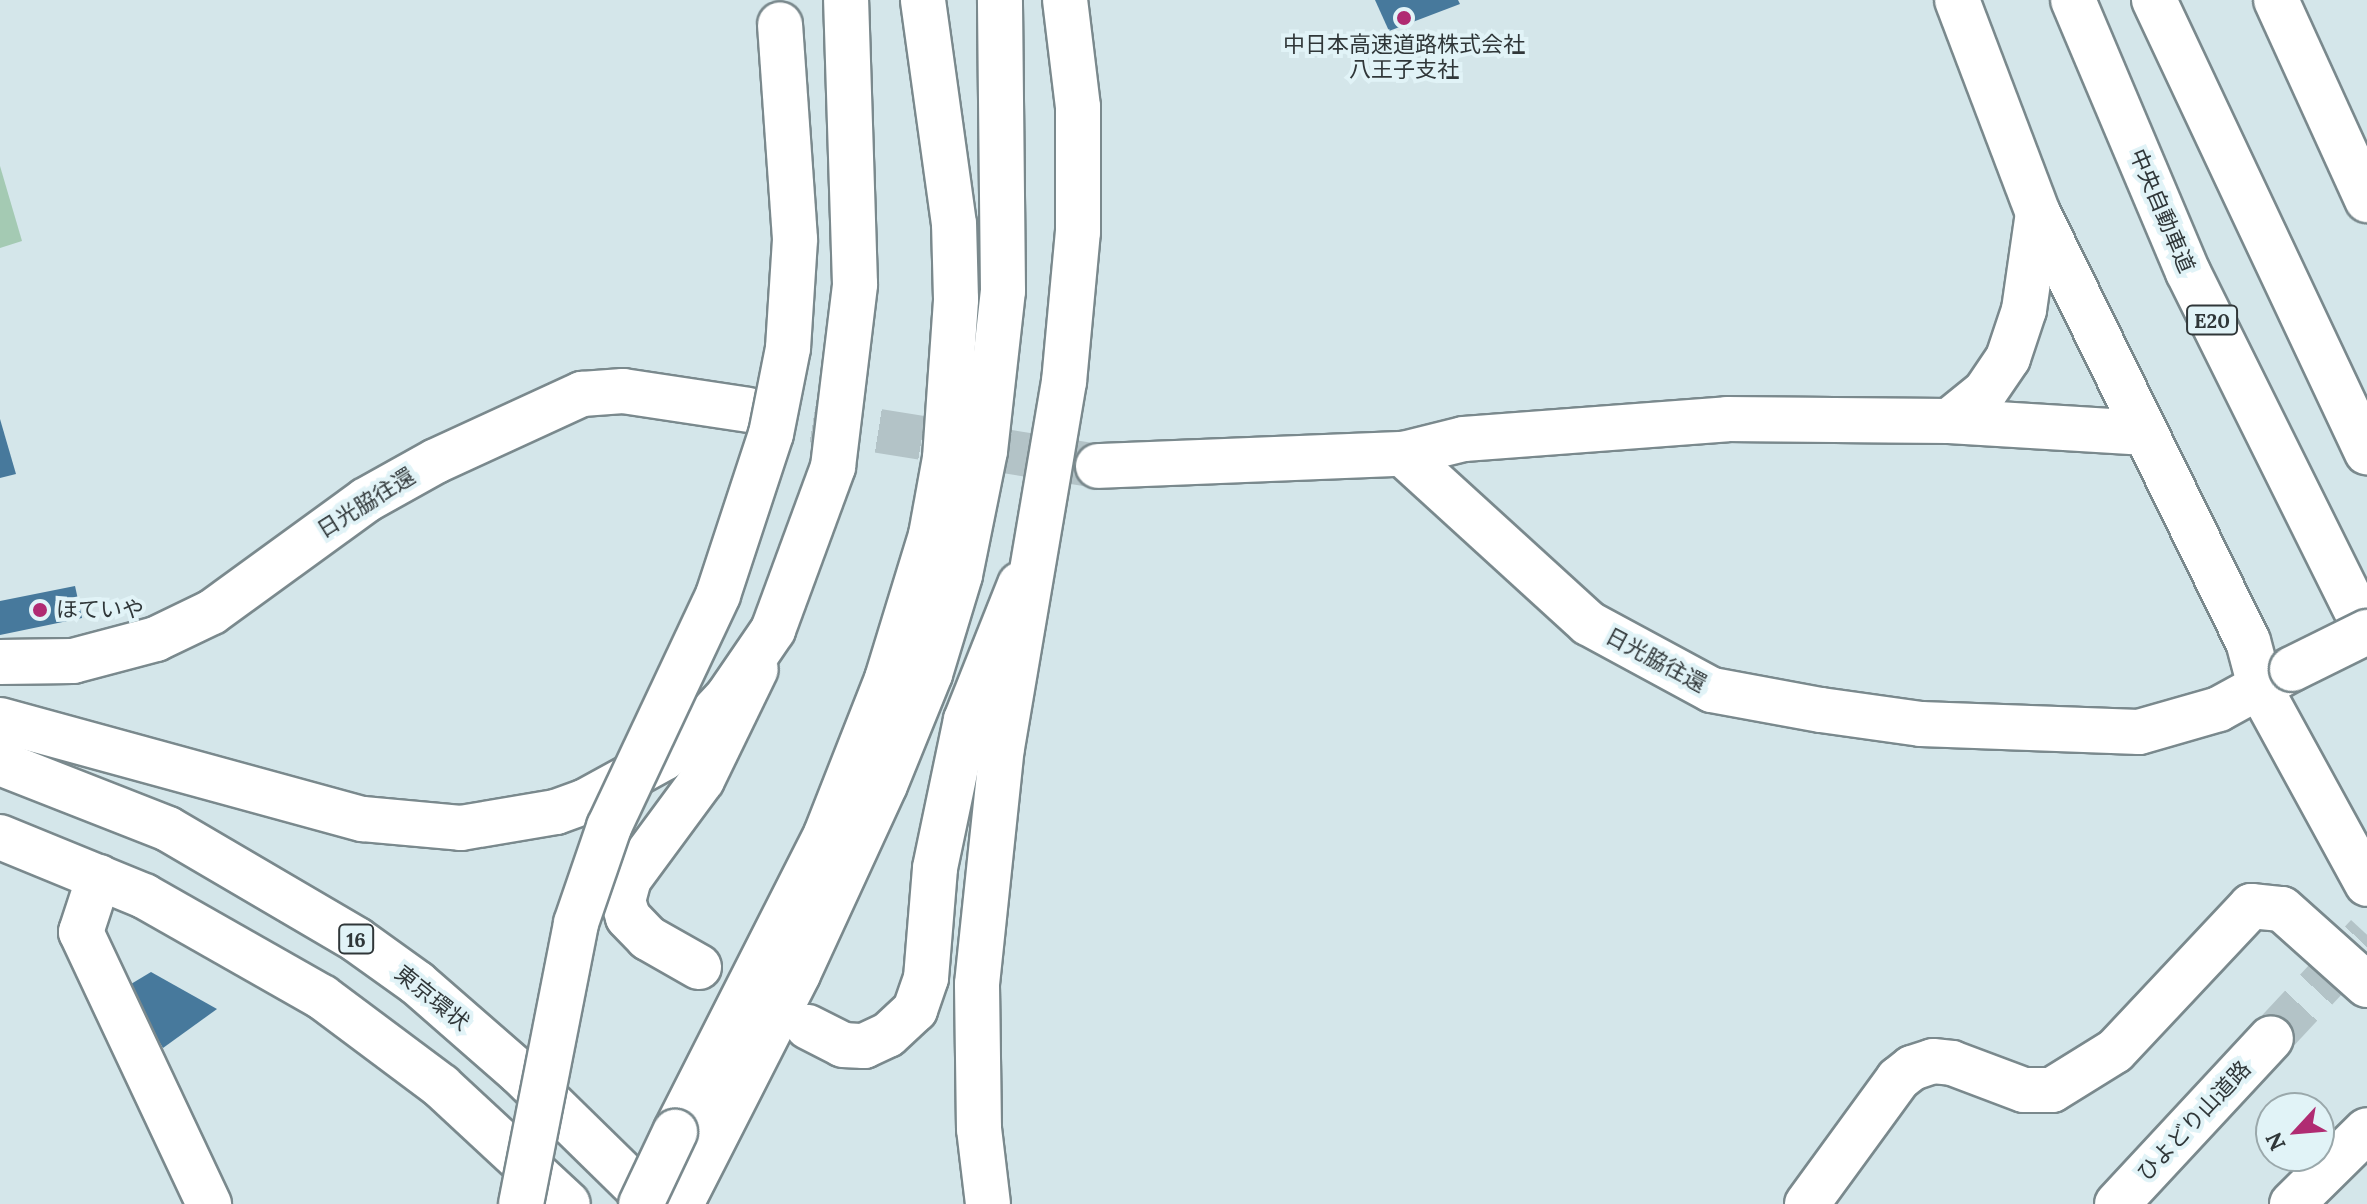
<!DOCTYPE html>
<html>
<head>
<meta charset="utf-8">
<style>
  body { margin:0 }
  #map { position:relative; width:2367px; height:1204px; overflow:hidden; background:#d4e6ea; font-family:Lora,"Noto Sans JP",serif }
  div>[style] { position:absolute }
  .green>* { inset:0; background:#a4cab3 }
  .building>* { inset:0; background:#47799c }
  .minor-tunnel>* { height:44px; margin-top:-22px; transform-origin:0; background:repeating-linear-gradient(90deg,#b3c3c7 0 44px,transparent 0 66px) }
  .roads { filter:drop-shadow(2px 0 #7a898d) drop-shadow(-2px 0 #7a898d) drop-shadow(0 2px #7a898d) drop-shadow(0 -2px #7a898d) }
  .minor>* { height:44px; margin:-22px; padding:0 22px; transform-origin:22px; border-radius:22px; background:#fff }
  .highway>* { height:44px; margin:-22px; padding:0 22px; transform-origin:22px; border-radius:22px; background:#fff }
  .bridges { filter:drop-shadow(2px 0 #7a898d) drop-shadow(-2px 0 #7a898d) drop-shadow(0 2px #7a898d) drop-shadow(0 -2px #7a898d) }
  .minor-bridge>* { height:44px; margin:-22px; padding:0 22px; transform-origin:22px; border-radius:22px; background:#fff }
  .highway-bridge>* { height:44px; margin:-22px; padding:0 22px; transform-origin:22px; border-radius:22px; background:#fff }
  .dots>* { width:22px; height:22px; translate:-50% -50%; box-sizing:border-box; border:4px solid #e1f3f7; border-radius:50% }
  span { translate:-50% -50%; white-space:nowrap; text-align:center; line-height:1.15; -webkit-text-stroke:8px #e1f3f7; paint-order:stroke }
  .shield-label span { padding:2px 6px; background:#e1f3f7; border:2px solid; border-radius:6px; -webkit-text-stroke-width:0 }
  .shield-label { font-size:20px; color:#303739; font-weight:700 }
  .poi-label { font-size:22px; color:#303739 }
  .left { translate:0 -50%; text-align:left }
  .street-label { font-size:22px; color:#303739 }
  .north { position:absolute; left:2255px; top:1092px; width:80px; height:80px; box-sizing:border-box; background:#e1f3f7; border:2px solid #9aa8ab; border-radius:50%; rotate:244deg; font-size:22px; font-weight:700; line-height:32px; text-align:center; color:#303739 }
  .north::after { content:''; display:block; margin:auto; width:28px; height:36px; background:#b02b72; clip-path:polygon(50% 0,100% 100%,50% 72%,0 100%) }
</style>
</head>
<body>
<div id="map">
  <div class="green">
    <div style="clip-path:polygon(0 166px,22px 241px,0 248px)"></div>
  </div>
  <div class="building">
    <div style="clip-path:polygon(1375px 0,1458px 0,1460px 4px,1389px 31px)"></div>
    <div style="clip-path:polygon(0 419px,16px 474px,0 478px)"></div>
    <div style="clip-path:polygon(75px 586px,82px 618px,0 635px,0 601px)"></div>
    <div style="clip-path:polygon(151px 972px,217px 1009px,163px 1048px,126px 987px)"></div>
  </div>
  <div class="minor-tunnel">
    <div style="left:748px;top:410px;width:354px;rotate:9.1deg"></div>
    <div style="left:2271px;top:1038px;width:141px;rotate:-47deg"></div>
  </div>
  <div class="roads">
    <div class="minor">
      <div style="left:1957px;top:0;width:228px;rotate:69.2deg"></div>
      <div style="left:2038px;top:213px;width:477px;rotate:63.9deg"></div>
      <div style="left:2248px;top:641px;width:51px;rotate:75.1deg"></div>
      <div style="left:2261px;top:690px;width:221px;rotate:61.3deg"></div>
      <div style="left:2276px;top:0;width:220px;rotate:65.5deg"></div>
      <div style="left:1949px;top:421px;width:46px;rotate:-38.9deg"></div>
      <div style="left:1985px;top:392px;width:41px;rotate:-55.9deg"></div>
      <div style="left:2008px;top:358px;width:51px;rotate:-71.6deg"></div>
      <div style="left:2024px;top:310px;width:98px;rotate:-81.8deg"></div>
      <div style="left:1403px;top:454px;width:63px;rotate:-13.8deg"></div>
      <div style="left:1464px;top:439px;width:264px;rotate:-4.3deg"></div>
      <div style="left:1727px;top:419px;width:222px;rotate:0.5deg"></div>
      <div style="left:1949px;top:421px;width:194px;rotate:3.5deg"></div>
      <div style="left:1098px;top:466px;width:305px;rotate:-2.3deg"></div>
      <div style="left:1403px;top:454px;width:251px;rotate:42.4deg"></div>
      <div style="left:1588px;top:623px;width:141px;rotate:28.4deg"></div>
      <div style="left:1712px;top:690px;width:111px;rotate:10.4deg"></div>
      <div style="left:1821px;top:710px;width:101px;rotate:8deg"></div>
      <div style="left:1921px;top:724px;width:218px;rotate:2.1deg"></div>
      <div style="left:2139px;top:732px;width:83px;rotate:-16deg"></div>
      <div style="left:2219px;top:709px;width:83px;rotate:-28.7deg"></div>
      <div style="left:0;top:662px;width:73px;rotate:-0.8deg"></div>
      <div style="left:73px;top:661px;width:86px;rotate:-14.8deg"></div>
      <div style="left:156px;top:639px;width:62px;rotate:-25.7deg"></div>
      <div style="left:212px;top:612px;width:190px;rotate:-36deg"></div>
      <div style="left:366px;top:500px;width:80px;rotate:-29.1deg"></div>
      <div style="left:436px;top:461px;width:161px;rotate:-24.7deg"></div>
      <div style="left:582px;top:394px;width:41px;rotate:-4.2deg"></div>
      <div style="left:623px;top:391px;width:126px;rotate:8.6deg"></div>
      <div style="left:99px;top:877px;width:58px;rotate:108.1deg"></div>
      <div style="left:81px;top:932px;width:301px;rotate:64.8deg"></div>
      <div style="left:699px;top:967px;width:59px;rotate:-150.4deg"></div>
      <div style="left:648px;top:938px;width:29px;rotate:-134deg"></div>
      <div style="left:628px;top:917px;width:17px;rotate:-107deg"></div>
      <div style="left:623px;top:901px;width:23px;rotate:-75deg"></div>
      <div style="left:629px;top:879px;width:123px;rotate:-53.6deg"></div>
      <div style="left:702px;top:780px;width:123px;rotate:-64.1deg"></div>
      <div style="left:808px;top:1027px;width:39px;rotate:27deg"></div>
      <div style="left:843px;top:1045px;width:21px;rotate:3deg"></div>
      <div style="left:864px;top:1046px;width:26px;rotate:-25deg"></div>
      <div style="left:888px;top:1035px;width:37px;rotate:-43deg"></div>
      <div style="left:915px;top:1010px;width:34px;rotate:-71deg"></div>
      <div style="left:926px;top:978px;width:110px;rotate:-85.3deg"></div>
      <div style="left:935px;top:868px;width:151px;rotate:-78.2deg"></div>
      <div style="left:966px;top:720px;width:146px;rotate:-68.3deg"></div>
      <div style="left:1807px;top:1204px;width:155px;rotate:-53.9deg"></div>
      <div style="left:1898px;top:1079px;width:18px;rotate:-38deg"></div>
      <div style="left:1912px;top:1068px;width:22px;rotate:-18deg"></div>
      <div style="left:1933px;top:1061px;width:19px;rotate:6deg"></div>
      <div style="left:1952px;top:1063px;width:77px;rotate:20.6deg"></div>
      <div style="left:2024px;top:1090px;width:28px"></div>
      <div style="left:2052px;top:1090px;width:74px;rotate:-31.8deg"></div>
      <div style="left:2115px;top:1051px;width:199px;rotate:-46.8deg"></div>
      <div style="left:2251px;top:906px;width:31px;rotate:6deg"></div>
      <div style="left:2282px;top:909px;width:114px;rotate:41.8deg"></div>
      <div style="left:2117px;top:1204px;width:226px;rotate:-47.1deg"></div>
      <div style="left:2292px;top:1204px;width:105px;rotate:-44.6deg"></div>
    </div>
    <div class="highway">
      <div style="left:2073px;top:0;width:295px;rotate:67.1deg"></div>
      <div style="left:2188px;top:272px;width:402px;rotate:63.6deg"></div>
      <div style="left:2154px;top:0;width:500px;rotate:64.8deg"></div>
      <div style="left:0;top:720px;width:376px;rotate:15.3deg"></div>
      <div style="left:363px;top:819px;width:98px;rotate:5.2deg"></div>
      <div style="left:461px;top:828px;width:96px;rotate:-9.6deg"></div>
      <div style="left:556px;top:812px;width:30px;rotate:-20deg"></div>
      <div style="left:584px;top:802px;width:91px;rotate:-28.8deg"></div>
      <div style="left:664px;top:758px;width:36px;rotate:-39deg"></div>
      <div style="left:692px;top:735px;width:53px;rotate:-47.3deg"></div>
      <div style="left:728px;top:696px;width:80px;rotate:-55.7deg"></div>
      <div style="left:773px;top:630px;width:174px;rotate:-69.8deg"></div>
      <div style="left:833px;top:467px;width:184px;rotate:-83.1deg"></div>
      <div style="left:855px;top:284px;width:284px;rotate:-91.8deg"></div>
      <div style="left:0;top:763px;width:180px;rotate:21.4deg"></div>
      <div style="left:168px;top:829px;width:219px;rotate:30.4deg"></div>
      <div style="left:357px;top:940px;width:74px;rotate:35.6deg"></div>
      <div style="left:417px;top:983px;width:137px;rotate:41.1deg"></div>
      <div style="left:520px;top:1073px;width:187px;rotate:44.4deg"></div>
      <div style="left:0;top:837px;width:156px;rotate:22.3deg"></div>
      <div style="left:144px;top:896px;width:205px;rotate:29.6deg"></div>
      <div style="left:322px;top:997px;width:149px;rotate:36.8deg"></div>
      <div style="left:441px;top:1086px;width:173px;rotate:42.9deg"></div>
      <div style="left:675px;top:1132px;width:334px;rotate:-63.1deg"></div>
      <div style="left:826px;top:834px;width:167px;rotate:-68.5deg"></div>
      <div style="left:887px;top:679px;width:151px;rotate:-73deg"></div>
      <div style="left:931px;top:535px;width:78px;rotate:-79.7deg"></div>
      <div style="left:945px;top:458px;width:159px;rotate:-86deg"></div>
      <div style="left:956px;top:299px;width:75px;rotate:-91.5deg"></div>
      <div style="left:954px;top:224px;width:226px;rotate:-97.9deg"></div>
      <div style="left:681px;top:1204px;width:258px;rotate:-63deg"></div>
      <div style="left:798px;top:974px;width:208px;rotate:-65.3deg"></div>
      <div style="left:885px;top:785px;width:120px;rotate:-67.9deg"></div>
      <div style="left:930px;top:674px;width:103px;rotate:-73.1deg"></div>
      <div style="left:960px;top:575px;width:126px;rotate:-78.6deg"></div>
      <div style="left:985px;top:451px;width:161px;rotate:-83.6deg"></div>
      <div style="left:1003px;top:291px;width:291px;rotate:-90.6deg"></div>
      <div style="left:988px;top:1204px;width:76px;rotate:-96.8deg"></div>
      <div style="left:979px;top:1129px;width:145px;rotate:-90.8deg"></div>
      <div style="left:977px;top:984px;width:237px;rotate:-84deg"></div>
      <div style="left:1002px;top:748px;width:371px;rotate:-80.4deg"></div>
      <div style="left:1064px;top:382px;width:151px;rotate:-84.7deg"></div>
      <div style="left:1078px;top:232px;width:125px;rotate:-90deg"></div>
      <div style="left:1078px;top:107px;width:108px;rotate:-96.9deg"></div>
    </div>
  </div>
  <div class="bridges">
    <div class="minor-bridge">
      <div style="left:2292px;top:669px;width:84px;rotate:-26.3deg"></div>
    </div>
    <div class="highway-bridge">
      <div style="left:521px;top:1204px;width:286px;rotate:-78.9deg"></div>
      <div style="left:576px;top:923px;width:102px;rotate:-71deg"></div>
      <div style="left:609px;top:827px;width:256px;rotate:-64.8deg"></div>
      <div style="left:718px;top:595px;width:169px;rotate:-71.8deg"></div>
      <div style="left:771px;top:434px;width:88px;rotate:-78.8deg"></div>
      <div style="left:788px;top:348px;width:109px;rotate:-86.3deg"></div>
      <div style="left:795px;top:239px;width:215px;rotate:-94deg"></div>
      <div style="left:641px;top:1204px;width:80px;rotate:-64.7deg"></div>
    </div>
  </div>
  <div class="dots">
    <div style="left:1404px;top:18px;background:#b02b72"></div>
    <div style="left:40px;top:610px;background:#b02b72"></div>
  </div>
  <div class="shield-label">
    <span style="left:2212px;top:320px">E20</span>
    <span style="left:356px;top:939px">16</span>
  </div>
  <div class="poi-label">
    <span style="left:1404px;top:57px">中日本高速道路株式会社<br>八王子支社</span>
    <span class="left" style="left:56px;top:610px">ほていや</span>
  </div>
  <div class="street-label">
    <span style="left:2162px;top:211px;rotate:67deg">中央自動車道</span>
    <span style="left:366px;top:503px;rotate:-32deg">日光脇往還</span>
    <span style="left:1656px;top:660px;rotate:28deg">日光脇往還</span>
    <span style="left:432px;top:998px;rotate:39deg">東京環状</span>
    <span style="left:2194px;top:1121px;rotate:-47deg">ひよどり山道路</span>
  </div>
  <div class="north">N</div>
</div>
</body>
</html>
